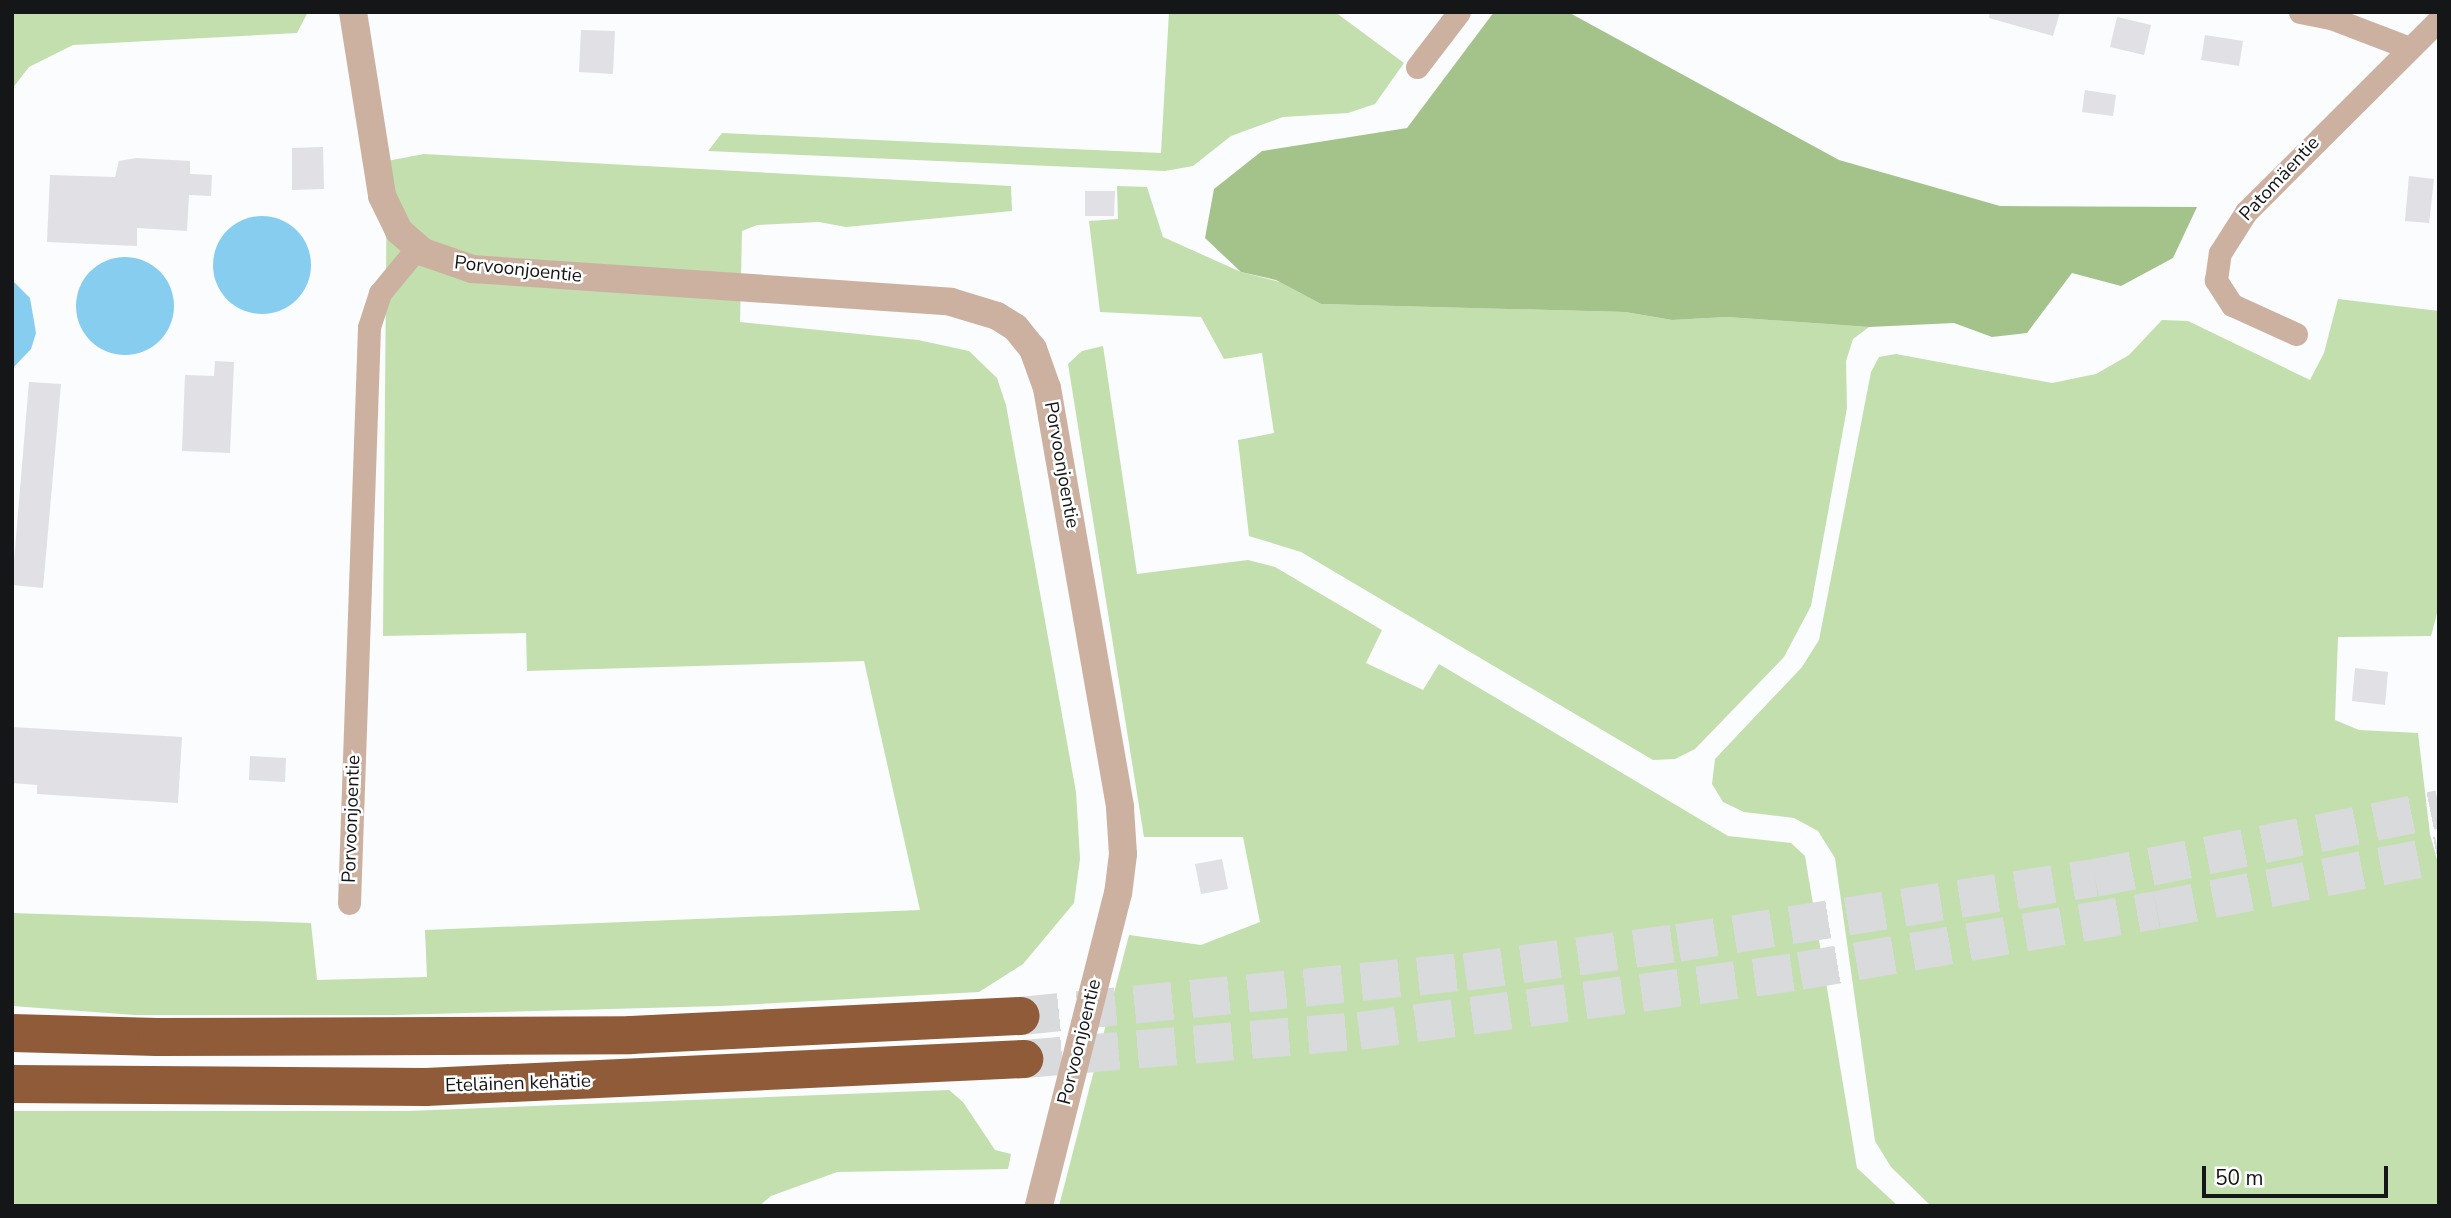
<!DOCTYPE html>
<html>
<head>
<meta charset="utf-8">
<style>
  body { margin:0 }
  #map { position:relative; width:2451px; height:1218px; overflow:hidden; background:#fafcfe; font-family:"Nunito Sans",sans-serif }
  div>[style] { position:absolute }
  .green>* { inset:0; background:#c2dfad }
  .forest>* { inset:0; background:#a3c38a }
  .water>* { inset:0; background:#87cdf0 }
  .round { border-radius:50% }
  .building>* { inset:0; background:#e1e0e4 }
  .motorway-tunnel>* { height:38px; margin-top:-19px; transform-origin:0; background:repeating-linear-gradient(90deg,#d8dadb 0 38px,transparent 0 57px) }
  .minor>* { height:23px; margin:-11.5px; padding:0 11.5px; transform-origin:11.5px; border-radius:11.5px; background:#ccb1a1 }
  .tertiary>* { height:28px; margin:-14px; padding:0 14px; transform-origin:14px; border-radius:14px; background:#ccb1a1 }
  .motorway>* { height:38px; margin:-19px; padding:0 19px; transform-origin:19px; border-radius:19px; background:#905b38 }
  span { translate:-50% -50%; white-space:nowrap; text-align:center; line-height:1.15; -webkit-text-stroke:5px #fff; paint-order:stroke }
  .street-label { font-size:19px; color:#151617 }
  .frame { position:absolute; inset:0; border:14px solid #151617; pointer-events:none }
  .scale { position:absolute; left:2202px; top:1166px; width:186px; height:32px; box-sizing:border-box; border:4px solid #151617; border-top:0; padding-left:9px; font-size:21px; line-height:24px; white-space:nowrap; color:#151617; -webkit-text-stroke:5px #fff; paint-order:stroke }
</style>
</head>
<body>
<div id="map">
  <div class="green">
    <div style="clip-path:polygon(12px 12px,308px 12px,297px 33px,73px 45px,29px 67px,12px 89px)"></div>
    <div style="clip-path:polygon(1169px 12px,1335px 12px,1404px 63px,1375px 104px,1348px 113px,1283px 117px,1231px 136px,1193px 166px,1165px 171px,708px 151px,722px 133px,1161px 153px)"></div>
    <div style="clip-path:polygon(424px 154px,1011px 186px,1012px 211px,846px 227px,819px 222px,757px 225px,742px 231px,740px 322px,918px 340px,969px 351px,997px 378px,1006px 405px,1076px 792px,1080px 859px,1074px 903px,1023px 964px,979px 992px,721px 1006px,394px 1015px,135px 1015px,12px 1006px,12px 913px,311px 923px,317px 980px,427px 977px,425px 930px,920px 910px,864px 661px,527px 671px,526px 633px,383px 636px,387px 161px)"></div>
    <div style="clip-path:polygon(1117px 186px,1147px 187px,1163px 237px,1241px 272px,1280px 282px,1321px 304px,1625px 312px,1672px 320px,1727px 317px,1869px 327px,1853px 339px,1846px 361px,1847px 408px,1811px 606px,1784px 657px,1695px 749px,1675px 759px,1653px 760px,1301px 552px,1249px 536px,1238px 440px,1274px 433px,1262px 353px,1224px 359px,1201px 317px,1100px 312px,1089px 221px,1118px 219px)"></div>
    <div style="clip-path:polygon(2338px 299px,2439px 311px,2439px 606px,2431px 636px,2338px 637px,2335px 720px,2359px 730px,2418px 733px,2430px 834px,2439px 867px,2439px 1206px,1931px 1206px,1891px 1167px,1875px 1141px,1835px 858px,1818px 831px,1794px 818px,1744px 812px,1723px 802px,1712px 784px,1715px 759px,1802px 667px,1819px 640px,1871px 372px,1879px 357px,1896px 354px,2052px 383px,2096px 374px,2129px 355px,2162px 320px,2188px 321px,2310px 380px,2324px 353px)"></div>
    <div style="clip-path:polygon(1103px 346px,1137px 574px,1248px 560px,1275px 567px,1382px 630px,1366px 663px,1423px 690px,1439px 664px,1728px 836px,1791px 843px,1805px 856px,1857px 1168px,1898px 1206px,1059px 1206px,1129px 935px,1201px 945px,1260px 922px,1243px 837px,1144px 837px,1068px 364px,1082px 351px)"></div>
    <div style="clip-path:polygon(949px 1090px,963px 1102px,995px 1150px,1011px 1154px,1008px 1169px,837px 1172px,771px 1196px,759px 1206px,12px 1206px,12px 1111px,408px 1111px)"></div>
  </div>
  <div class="forest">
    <div style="clip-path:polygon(1494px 12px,1568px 12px,1839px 160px,2000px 206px,2197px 207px,2173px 258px,2121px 286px,2072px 273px,2027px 333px,1992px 337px,1954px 323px,1869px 327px,1727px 317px,1672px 320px,1625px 312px,1321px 304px,1276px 280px,1241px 272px,1205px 238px,1214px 189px,1262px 151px,1407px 128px)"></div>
  </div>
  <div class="water">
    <div class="round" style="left:213px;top:216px;width:98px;height:98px"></div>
    <div class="round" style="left:76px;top:257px;width:98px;height:98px"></div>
    <div style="clip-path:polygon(12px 280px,30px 298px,36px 333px,31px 349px,12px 369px)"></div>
  </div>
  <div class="building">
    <div style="clip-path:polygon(1990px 12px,2060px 12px,2053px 36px,1989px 18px)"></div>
    <div style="clip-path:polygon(2117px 17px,2151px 25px,2144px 55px,2110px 47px)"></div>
    <div style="clip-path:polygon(581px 30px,615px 31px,613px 74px,579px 72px)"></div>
    <div style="clip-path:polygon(2205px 35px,2243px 41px,2239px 66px,2201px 60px)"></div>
    <div style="clip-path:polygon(2085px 90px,2116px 95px,2113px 116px,2082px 112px)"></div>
    <div style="clip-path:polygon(323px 147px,324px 189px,292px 190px,292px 148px)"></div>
    <div style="clip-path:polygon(136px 158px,190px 161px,190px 174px,212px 175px,211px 196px,189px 195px,187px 231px,137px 228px,137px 246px,47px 242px,50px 175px,115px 177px,119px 161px)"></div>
    <div style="clip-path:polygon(2409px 176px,2434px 179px,2429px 223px,2405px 221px)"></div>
    <div style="clip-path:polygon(1085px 191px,1115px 191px,1114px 216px,1085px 216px)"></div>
    <div style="clip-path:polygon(215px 361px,234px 362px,230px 453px,182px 451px,185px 375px,214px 376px)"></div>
    <div style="clip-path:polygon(29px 382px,61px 384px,43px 588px,12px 585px)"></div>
    <div style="clip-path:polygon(2355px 668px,2388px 672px,2385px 705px,2352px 701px)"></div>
    <div style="clip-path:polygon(12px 727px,182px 737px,178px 803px,37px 794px,37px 785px,12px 783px)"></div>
    <div style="clip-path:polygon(250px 756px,286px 758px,285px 782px,249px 780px)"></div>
    <div style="clip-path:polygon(1222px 859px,1228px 889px,1201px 894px,1195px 864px)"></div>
  </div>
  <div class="motorway-tunnel">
    <div style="left:1021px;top:1016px;width:446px;rotate:-5.7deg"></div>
    <div style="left:1465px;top:972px;width:215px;rotate:-7.8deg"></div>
    <div style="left:1678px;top:943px;width:422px;rotate:-8.9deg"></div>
    <div style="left:2095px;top:878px;width:351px;rotate:-11.3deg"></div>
    <div style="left:1024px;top:1059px;width:336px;rotate:-4.8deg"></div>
    <div style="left:1359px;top:1031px;width:445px;rotate:-7.7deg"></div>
    <div style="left:1800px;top:971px;width:362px;rotate:-9.7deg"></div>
    <div style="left:2157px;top:910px;width:287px;rotate:-11deg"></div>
  </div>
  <div class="minor">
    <div style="left:2300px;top:12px;width:32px;rotate:11deg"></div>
    <div style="left:2331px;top:18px;width:84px;rotate:21deg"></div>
    <div style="left:1417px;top:67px;width:69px;rotate:-52.6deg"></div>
    <div style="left:2296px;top:334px;width:70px;rotate:-155.6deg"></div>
    <div style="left:2232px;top:305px;width:30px;rotate:-123deg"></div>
    <div style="left:2216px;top:280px;width:27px;rotate:-82deg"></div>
    <div style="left:2220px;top:253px;width:49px;rotate:-57.6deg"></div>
    <div style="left:2246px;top:212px;width:272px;rotate:-44.9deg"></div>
    <div style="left:349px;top:903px;width:576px;rotate:-88.01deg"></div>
    <div style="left:369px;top:327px;width:36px;rotate:-72deg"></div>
    <div style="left:380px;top:293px;width:60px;rotate:-50.4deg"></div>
  </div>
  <div class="tertiary">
    <div style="left:353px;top:12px;width:186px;rotate:81deg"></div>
    <div style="left:382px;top:196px;width:39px;rotate:64deg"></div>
    <div style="left:399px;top:231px;width:32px;rotate:41deg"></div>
    <div style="left:423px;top:252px;width:52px;rotate:19.1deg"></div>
    <div style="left:472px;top:269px;width:480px;rotate:3.9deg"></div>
    <div style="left:951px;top:302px;width:48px;rotate:16.9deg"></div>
    <div style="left:997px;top:316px;width:22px;rotate:32deg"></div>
    <div style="left:1016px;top:328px;width:27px;rotate:51deg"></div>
    <div style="left:1033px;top:349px;width:41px;rotate:70.3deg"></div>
    <div style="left:1047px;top:388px;width:426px;rotate:80.1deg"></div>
    <div style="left:1120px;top:808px;width:46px;rotate:86.3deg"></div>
    <div style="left:1123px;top:854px;width:39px;rotate:97deg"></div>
    <div style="left:1118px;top:893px;width:323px;rotate:104.2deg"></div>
  </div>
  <div class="motorway">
    <div style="left:12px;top:1033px;width:145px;rotate:1.6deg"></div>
    <div style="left:157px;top:1037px;width:474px;rotate:-0.2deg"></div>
    <div style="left:631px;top:1035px;width:390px;rotate:-2.8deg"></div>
    <div style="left:12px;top:1084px;width:414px;rotate:0.4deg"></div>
    <div style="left:426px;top:1087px;width:599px;rotate:-2.68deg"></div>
  </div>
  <div class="street-label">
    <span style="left:2280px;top:179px;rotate:-47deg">Patomäentie</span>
    <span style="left:518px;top:270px;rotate:6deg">Porvoonjoentie</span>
    <span style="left:1061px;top:465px;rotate:80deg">Porvoonjoentie</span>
    <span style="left:352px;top:819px;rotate:-88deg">Porvoonjoentie</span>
    <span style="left:1080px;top:1042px;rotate:-76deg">Porvoonjoentie</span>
    <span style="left:518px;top:1084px;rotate:-2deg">Eteläinen kehätie</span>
  </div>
  <div class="frame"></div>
  <div class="scale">50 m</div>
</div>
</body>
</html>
